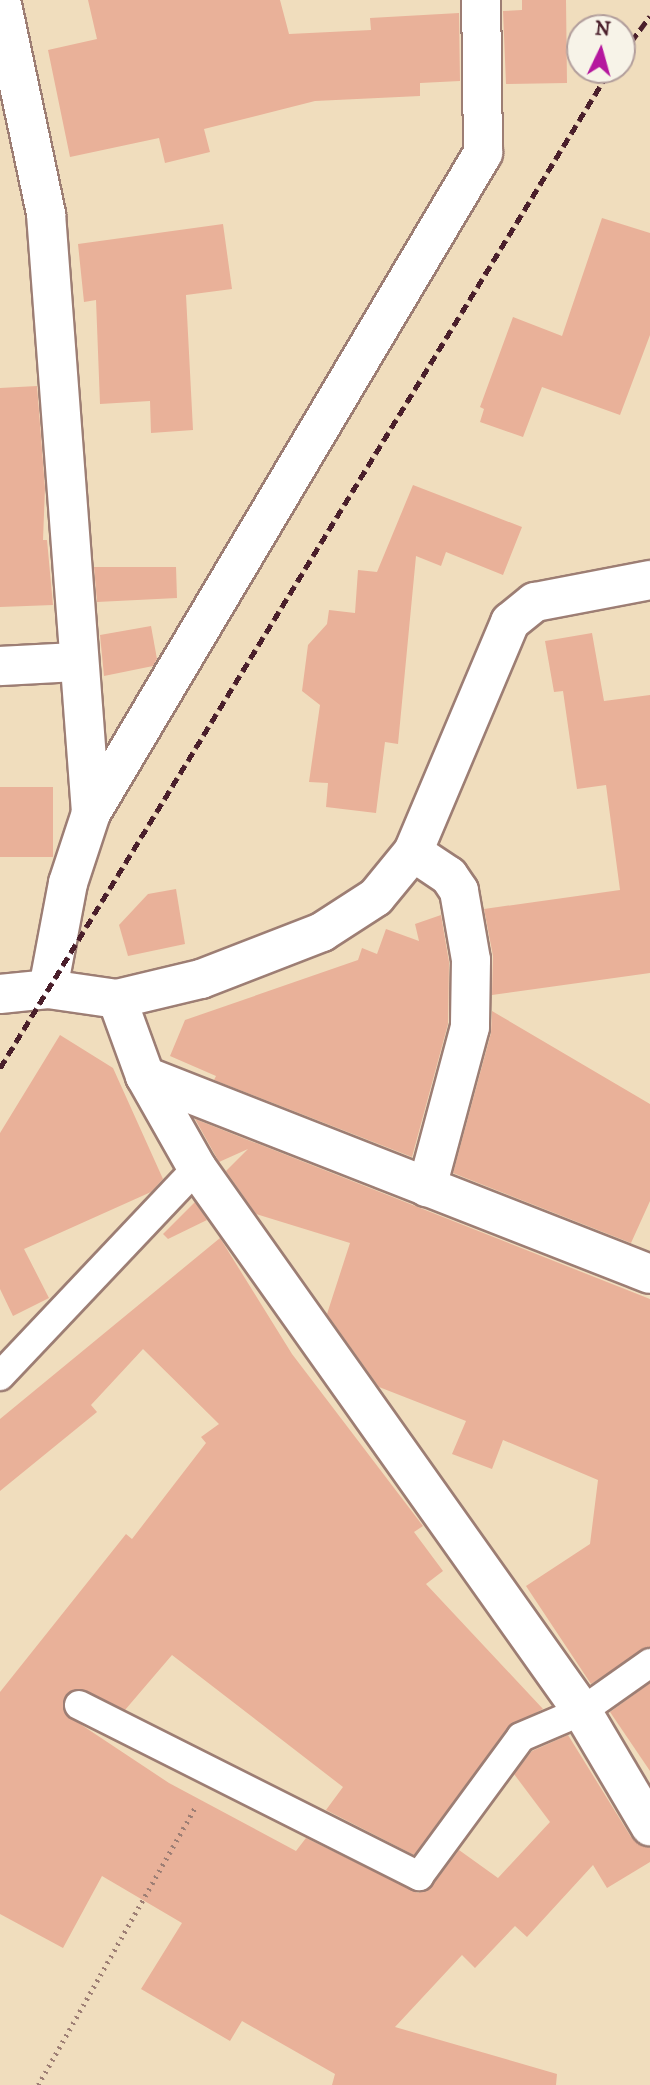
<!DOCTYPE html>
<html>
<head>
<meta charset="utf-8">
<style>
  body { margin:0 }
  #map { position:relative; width:650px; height:2085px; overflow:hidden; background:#f0ddbd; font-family:"IM FELL DW Pica",serif }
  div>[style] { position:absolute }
  .building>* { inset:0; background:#e9b199 }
  .path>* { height:4.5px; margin-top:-2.25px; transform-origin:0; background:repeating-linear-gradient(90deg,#9d7e74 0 2px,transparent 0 7px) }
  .roads { filter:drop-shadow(2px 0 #9d7e74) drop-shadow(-2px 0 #9d7e74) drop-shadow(0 2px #9d7e74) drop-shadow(0 -2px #9d7e74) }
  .service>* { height:28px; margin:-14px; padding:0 14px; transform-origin:14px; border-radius:14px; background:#fff }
  .minor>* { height:38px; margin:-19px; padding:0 19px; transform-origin:19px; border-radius:19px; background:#fff }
  .tertiary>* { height:38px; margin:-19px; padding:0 19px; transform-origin:19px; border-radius:19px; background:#fff }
  .rail>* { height:5px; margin-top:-2.5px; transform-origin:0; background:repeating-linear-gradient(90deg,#4a1f2b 0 10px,transparent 0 15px) }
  span { translate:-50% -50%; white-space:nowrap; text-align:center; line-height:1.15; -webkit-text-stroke:5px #f7f3e8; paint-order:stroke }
  .north { position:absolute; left:566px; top:14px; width:70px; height:70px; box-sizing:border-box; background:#f7f3e8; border:2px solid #b29e9c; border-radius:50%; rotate:5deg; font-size:19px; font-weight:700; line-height:28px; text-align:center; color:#4a1f2b }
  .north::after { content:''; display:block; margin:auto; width:24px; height:32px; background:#b5179e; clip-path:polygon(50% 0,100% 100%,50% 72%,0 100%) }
</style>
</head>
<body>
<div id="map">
  <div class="building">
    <div style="clip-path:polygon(88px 0,280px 0,289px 34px,371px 30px,370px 18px,459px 13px,460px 81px,420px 83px,420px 96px,315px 101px,204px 129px,210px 152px,165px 163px,159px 138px,70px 157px,48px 50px,97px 39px)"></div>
    <div style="clip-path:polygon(522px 0,566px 0,567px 83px,506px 84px,503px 11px,522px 10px)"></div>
    <div style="clip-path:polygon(602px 218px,650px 233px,650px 335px,620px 415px,542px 387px,523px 437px,480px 422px,484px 409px,480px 407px,513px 317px,562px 336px)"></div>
    <div style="clip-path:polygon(223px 224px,232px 289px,186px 295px,193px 430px,151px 433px,150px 401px,100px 404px,96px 300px,84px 302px,78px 244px)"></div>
    <div style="clip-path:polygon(37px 386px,45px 488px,43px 540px,47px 540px,53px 605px,0 607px,0 388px)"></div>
    <div style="clip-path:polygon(413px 485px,522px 527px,503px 575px,446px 552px,441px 566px,416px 556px,398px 744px,385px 742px,376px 813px,326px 807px,328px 783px,309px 782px,320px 705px,302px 691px,308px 645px,327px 624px,329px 610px,355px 613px,358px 570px,377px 572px)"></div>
    <div style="clip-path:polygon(94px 567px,176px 567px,177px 598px,97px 602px)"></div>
    <div style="clip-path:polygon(151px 626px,157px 659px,153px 666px,104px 676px,100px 635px)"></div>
    <div style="clip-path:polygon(592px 633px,604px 701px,650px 695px,650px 973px,492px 995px,493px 956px,484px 909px,620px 890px,606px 785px,577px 789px,563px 691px,554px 692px,545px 641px)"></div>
    <div style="clip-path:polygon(0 787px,53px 787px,53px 857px,0 857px)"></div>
    <div style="clip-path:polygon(176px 889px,185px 944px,128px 956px,119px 925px,148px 894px)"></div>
    <div style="clip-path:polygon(441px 915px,449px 962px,448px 1024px,412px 1157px,214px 1080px,216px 1076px,170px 1056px,185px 1020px,358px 960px,362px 948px,377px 954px,386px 929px,419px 941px,415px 924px)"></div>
    <div style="clip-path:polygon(492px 1011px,650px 1104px,650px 1201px,631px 1243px,453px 1173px,491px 1033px)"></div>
    <div style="clip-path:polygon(60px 1035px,113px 1068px,163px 1179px,151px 1192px,24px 1249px,49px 1298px,13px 1316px,0 1289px,0 1133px)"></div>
    <div style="clip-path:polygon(195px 1119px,650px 1299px,650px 1647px,591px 1684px,526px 1586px,590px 1544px,598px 1480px,503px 1440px,492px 1469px,452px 1454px,466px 1421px,379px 1387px,327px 1314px,350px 1243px,256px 1214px,226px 1171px,248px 1149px,219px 1162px)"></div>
    <div style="clip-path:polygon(195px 1202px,207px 1220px,168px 1239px,163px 1234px)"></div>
    <div style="clip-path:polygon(220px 1238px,292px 1354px,423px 1526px,414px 1532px,443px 1571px,426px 1584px,543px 1709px,508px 1727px,414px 1855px,326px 1810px,343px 1787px,172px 1655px,125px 1710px,77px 1689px,65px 1697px,65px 1714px,169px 1783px,296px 1851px,306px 1838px,418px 1893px,432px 1886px,459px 1850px,498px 1878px,550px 1822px,514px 1774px,532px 1751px,568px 1735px,631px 1837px,650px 1848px,650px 1862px,607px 1888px,593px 1865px,527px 1937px,515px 1926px,475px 1968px,462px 1955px,395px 2027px,557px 2074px,556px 2085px,332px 2085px,335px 2074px,242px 2021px,230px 2041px,141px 1989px,182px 1923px,102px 1876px,63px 1948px,0 1914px,0 1692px,126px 1534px,132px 1539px,206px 1443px,201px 1437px,219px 1424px,143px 1349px,91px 1405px,97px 1412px,0 1491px,0 1419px)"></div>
    <div style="clip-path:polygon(650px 1683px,650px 1771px,610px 1712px)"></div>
  </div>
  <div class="path">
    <div style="left:38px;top:2085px;width:319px;rotate:-60.5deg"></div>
  </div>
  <div class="roads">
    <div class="service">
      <div style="left:0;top:1376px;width:286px;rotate:-46.6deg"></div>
      <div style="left:79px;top:1705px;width:381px;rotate:26.7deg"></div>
      <div style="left:419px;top:1876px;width:172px;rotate:-53.7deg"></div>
      <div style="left:521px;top:1737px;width:66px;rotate:-23.1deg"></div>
      <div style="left:582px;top:1711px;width:83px;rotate:-35.2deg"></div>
    </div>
    <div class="minor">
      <div style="left:1px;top:0;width:219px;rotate:78.1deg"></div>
      <div style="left:46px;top:214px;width:601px;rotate:85.7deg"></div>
      <div style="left:0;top:666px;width:76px;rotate:-3deg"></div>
      <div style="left:413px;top:852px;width:43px;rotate:33.7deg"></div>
      <div style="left:449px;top:876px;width:18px;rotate:56deg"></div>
      <div style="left:459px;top:891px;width:70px;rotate:80.1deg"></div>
      <div style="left:471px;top:960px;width:67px;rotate:90.9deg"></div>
      <div style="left:470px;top:1027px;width:166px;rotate:105deg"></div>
      <div style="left:48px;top:989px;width:108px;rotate:-79.3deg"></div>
      <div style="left:68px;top:883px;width:74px;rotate:-71.8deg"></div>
      <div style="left:91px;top:813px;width:768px;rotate:-59.29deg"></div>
      <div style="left:483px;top:153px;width:153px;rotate:-90.7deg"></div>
      <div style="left:117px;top:999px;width:82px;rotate:70deg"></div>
      <div style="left:145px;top:1076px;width:106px;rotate:60.5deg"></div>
      <div style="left:197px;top:1168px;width:666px;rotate:54.66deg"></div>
      <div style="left:582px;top:1711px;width:134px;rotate:59.4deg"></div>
      <div style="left:145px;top:1076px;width:542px;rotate:21.41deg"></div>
    </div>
    <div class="tertiary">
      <div style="left:0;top:994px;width:48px;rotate:-5.9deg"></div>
      <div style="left:48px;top:989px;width:70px;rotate:8.2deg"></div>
      <div style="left:117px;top:999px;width:86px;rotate:-13.4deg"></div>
      <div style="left:201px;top:979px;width:130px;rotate:-21.2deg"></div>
      <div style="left:322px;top:932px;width:64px;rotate:-32.9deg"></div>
      <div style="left:376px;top:897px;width:58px;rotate:-50.6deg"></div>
      <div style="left:413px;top:852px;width:250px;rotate:-67.1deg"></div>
      <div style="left:510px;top:622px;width:32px;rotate:-39deg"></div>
      <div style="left:535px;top:602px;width:117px;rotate:-10.8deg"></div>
    </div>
  </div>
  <div class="rail">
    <div style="left:622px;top:54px;width:47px;rotate:-53.6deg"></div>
    <div style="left:0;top:1068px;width:1170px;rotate:-58.57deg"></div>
  </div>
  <div class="north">N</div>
</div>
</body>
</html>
